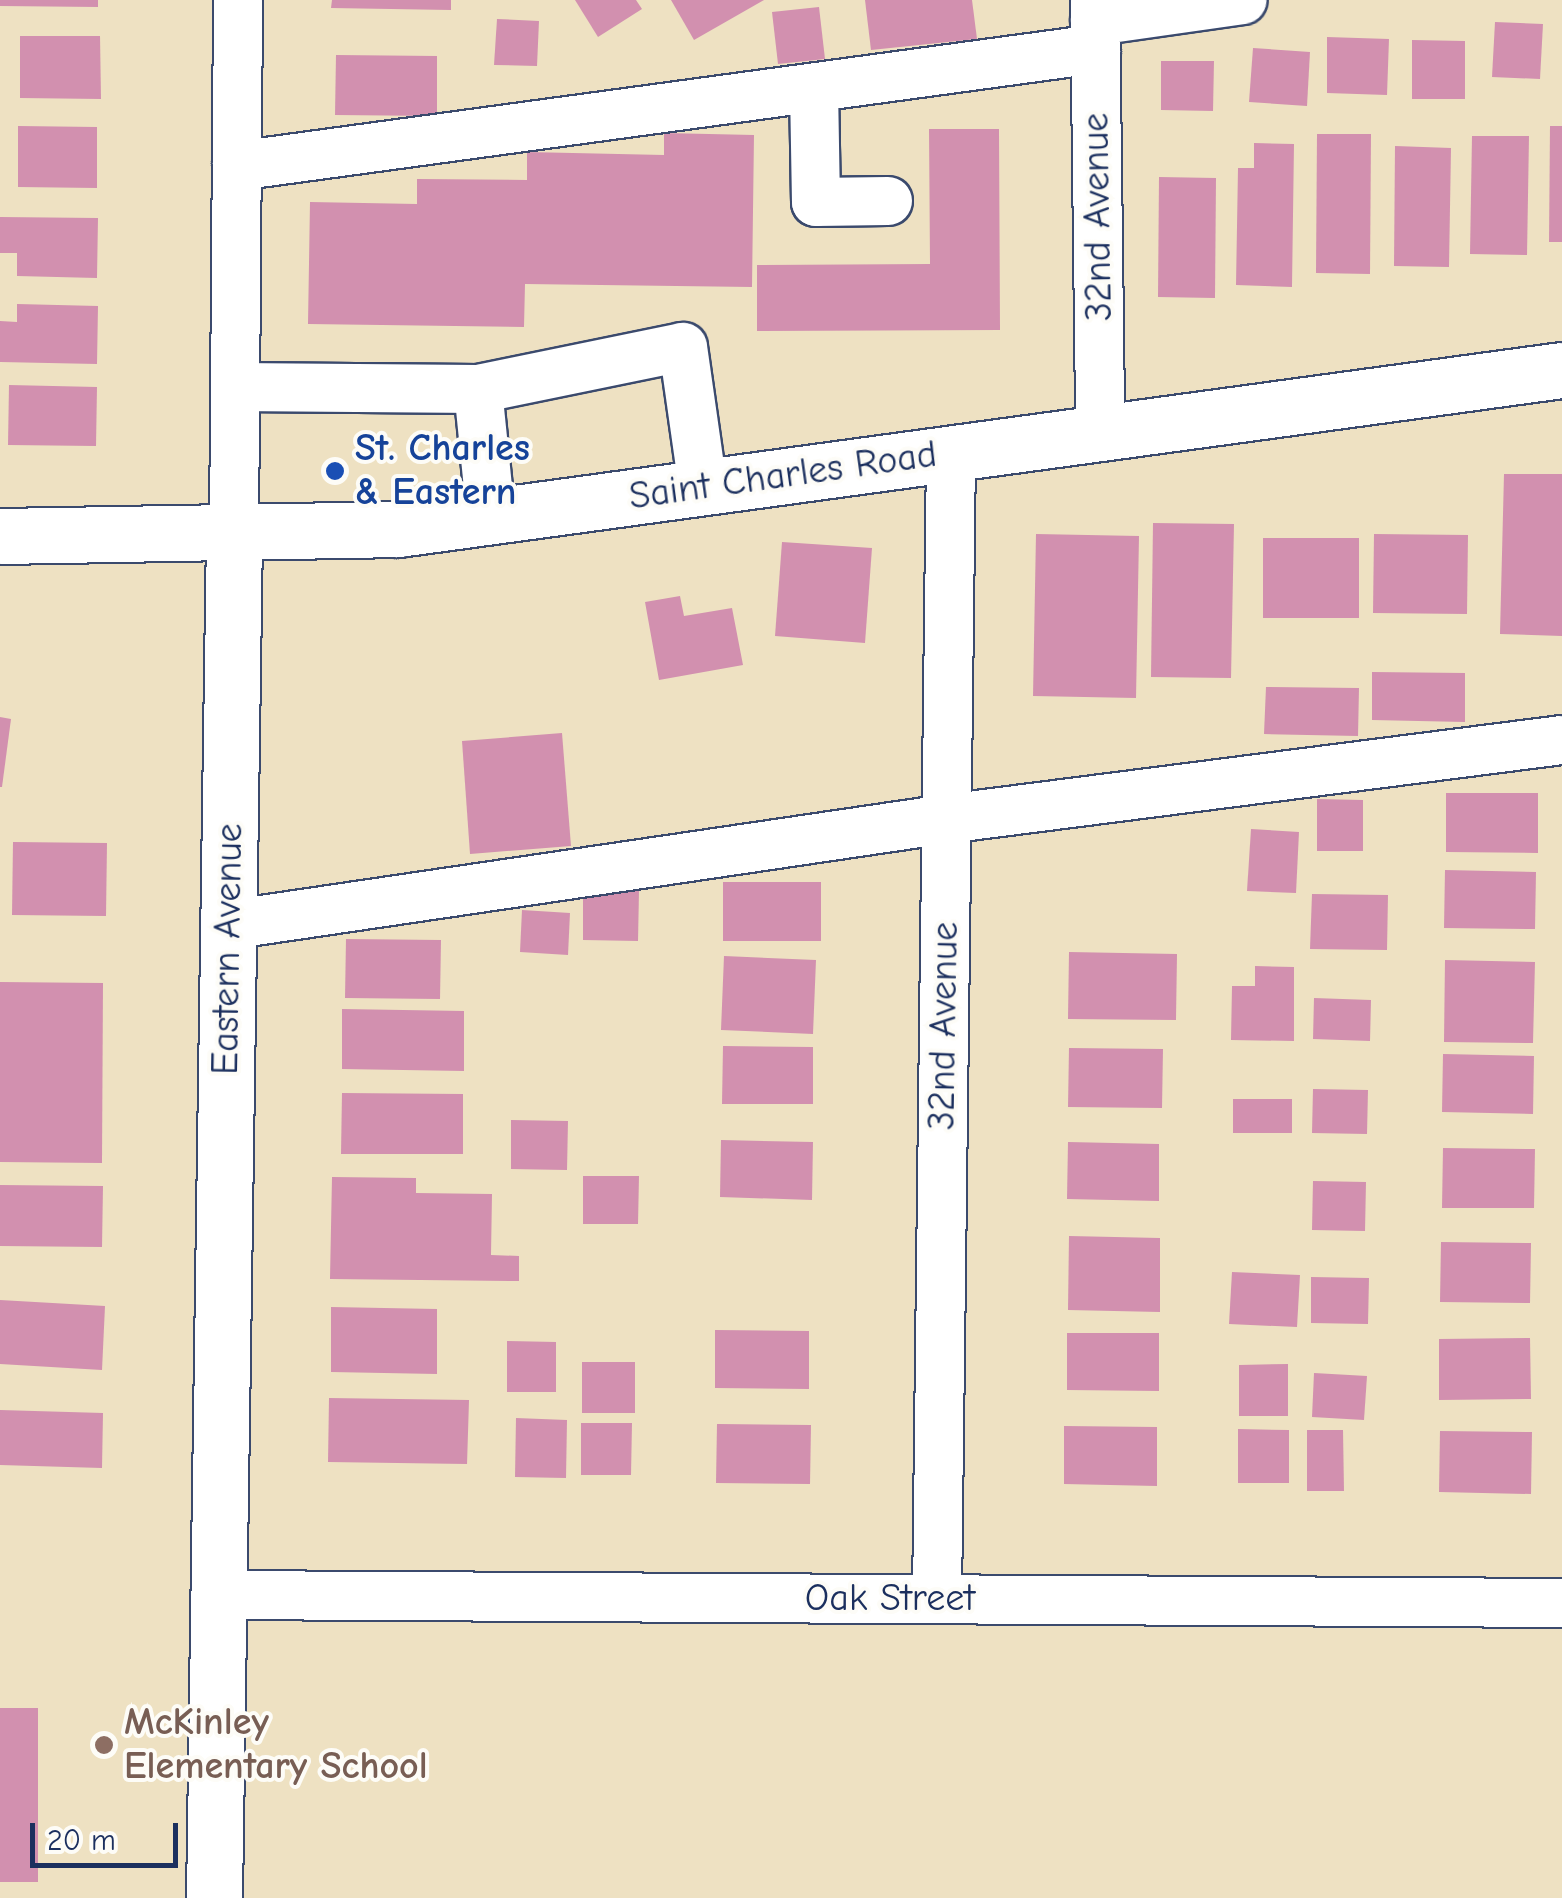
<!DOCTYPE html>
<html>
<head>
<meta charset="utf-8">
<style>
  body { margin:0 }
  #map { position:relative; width:1562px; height:1898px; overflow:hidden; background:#eee1c2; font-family:"Comic Neue",sans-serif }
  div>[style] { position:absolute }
  .building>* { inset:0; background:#d290af }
  .roads { filter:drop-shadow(2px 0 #3b4a6d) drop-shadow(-2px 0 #3b4a6d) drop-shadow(0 2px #3b4a6d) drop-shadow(0 -2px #3b4a6d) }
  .minor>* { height:48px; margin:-24px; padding:0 24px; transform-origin:24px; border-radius:24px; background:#fff }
  .major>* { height:55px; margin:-27.5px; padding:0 27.5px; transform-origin:27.5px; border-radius:27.5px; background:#fff }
  .dots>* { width:28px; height:28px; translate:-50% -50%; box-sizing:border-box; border:5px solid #fdfcf7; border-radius:50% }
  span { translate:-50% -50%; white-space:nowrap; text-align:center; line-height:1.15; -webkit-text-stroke:8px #fdfcf7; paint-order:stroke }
  .street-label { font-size:38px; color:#1b2f5e }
  .transit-label { font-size:38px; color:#164399; font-weight:700 }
  .left { translate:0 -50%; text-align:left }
  .education-label { font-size:38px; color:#785e54; font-weight:700 }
  .scale { position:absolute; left:30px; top:1823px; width:148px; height:45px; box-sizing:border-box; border:5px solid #1b2f5e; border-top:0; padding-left:12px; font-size:30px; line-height:35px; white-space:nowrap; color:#1b2f5e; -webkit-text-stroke:8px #fdfcf7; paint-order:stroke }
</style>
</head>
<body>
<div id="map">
  <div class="building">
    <div style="clip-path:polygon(0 0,98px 0,98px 7px,0 6px)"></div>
    <div style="clip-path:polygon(332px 0,451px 0,451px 10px,331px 8px)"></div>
    <div style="clip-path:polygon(575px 0,636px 0,642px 9px,598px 37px)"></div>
    <div style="clip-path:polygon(671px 0,764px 0,694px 40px)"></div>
    <div style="clip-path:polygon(865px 0,972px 0,977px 39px,871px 50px)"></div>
    <div style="clip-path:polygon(819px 7px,825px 59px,778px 64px,772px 12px)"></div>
    <div style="clip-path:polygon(497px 19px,539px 21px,537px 66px,494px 65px)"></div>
    <div style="clip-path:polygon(1495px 22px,1543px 24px,1540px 79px,1492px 77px)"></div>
    <div style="clip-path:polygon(20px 36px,100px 36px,101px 99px,20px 98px)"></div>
    <div style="clip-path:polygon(1327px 37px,1389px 39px,1387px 95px,1327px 93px)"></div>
    <div style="clip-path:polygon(1412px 40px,1465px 41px,1465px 99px,1412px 99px)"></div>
    <div style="clip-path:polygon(1253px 48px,1310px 52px,1307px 106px,1249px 102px)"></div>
    <div style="clip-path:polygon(336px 55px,437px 56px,437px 116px,335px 115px)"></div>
    <div style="clip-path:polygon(1161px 61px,1214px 61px,1213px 111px,1161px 110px)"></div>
    <div style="clip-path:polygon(18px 126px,97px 127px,97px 188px,18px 187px)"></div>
    <div style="clip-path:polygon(1550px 126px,1562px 126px,1562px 242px,1549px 242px)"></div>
    <div style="clip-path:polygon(929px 129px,999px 129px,1000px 330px,757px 331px,757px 265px,930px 264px)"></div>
    <div style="clip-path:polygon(664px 133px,754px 135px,752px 287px,525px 284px,524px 327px,308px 324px,310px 202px,417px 204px,417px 179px,527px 180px,527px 152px,664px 155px)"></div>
    <div style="clip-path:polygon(1317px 134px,1371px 134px,1370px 274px,1316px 273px)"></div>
    <div style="clip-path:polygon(1472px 136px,1529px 136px,1527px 255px,1470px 254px)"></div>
    <div style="clip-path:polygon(1254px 143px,1294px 144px,1292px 287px,1236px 285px,1238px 168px,1254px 168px)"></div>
    <div style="clip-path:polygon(1395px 146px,1451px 148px,1449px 267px,1394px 266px)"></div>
    <div style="clip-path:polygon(1159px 177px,1216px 178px,1215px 298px,1158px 297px)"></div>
    <div style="clip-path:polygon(0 217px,98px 218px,97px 278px,17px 276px,17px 253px,0 253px)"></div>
    <div style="clip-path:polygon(17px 304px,98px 306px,97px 364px,0 362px,0 321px,17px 322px)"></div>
    <div style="clip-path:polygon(9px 385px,97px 387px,96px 446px,8px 445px)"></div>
    <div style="clip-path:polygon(1504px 474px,1562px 474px,1562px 636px,1500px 634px)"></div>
    <div style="clip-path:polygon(1153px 523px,1234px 524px,1231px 678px,1151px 677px)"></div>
    <div style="clip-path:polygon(1036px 534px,1139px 536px,1136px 698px,1033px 696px)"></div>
    <div style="clip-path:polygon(1374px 534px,1468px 535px,1467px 614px,1373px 613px)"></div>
    <div style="clip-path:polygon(1263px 538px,1359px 538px,1359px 618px,1263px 618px)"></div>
    <div style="clip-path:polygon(782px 542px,872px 548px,865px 643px,775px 636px)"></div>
    <div style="clip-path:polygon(680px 596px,684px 616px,732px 608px,743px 665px,659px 680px,645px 602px)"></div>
    <div style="clip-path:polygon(1372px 672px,1465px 673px,1465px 722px,1372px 720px)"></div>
    <div style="clip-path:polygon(1266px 687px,1359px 688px,1358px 736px,1264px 734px)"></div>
    <div style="clip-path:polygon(0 717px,11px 719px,2px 787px,0 787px)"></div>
    <div style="clip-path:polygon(562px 733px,571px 846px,470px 854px,462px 741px)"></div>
    <div style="clip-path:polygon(1446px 793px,1538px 793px,1538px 853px,1446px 852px)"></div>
    <div style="clip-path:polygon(1317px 799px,1363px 800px,1363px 851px,1317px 851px)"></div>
    <div style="clip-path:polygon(1251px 829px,1299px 832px,1296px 893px,1247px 891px)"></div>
    <div style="clip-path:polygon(13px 842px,107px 843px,106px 916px,12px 915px)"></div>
    <div style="clip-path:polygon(1445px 870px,1536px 872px,1535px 929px,1444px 928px)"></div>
    <div style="clip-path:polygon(723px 882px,821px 882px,821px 941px,723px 941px)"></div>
    <div style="clip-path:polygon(583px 890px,639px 891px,638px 941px,583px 940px)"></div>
    <div style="clip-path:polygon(1312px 894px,1388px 895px,1387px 950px,1310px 949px)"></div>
    <div style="clip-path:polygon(522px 910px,570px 913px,568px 955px,520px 952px)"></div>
    <div style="clip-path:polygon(346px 939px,441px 940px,440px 999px,345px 998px)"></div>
    <div style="clip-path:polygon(1069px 952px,1177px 954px,1176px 1020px,1068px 1019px)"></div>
    <div style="clip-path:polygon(724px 956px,816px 960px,813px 1034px,721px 1030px)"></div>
    <div style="clip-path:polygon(1445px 960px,1535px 962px,1533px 1043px,1444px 1042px)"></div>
    <div style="clip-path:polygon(1255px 966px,1294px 967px,1294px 1041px,1231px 1040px,1232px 986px,1255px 986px)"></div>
    <div style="clip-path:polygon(0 982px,103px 983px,102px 1163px,0 1162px)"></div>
    <div style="clip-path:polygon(1314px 998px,1371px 1000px,1370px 1041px,1313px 1039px)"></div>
    <div style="clip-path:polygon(342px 1009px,464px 1011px,464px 1071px,342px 1069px)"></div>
    <div style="clip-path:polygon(723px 1046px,813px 1047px,813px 1104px,722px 1104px)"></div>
    <div style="clip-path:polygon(1069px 1048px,1163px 1049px,1162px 1108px,1068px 1107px)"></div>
    <div style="clip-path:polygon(1443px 1054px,1534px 1056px,1533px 1114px,1442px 1112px)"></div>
    <div style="clip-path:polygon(1313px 1089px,1368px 1090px,1367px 1134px,1312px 1133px)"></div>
    <div style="clip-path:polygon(342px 1093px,463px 1094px,463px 1154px,341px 1154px)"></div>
    <div style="clip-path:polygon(1233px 1099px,1292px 1099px,1292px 1133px,1233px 1133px)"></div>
    <div style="clip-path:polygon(511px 1120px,568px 1121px,567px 1170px,511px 1169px)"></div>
    <div style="clip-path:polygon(721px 1140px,813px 1142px,812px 1200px,720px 1197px)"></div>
    <div style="clip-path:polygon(1068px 1142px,1159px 1144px,1159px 1201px,1067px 1199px)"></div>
    <div style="clip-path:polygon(1443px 1148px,1535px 1149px,1534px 1208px,1442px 1208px)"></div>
    <div style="clip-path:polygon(583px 1176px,639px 1176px,638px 1224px,583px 1224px)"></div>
    <div style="clip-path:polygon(332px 1177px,416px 1178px,416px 1193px,492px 1194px,491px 1255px,519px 1256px,519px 1281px,330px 1279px)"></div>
    <div style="clip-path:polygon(1313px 1181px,1366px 1182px,1365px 1231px,1312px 1230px)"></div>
    <div style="clip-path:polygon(0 1185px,103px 1186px,102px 1247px,0 1246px)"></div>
    <div style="clip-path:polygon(1069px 1236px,1160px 1238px,1160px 1312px,1068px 1310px)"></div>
    <div style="clip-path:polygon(1441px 1242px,1531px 1243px,1530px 1303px,1440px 1302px)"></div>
    <div style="clip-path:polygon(1232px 1272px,1300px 1275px,1297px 1327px,1229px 1324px)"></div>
    <div style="clip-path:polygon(1311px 1277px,1369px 1278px,1368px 1324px,1311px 1323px)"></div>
    <div style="clip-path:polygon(0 1300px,105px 1306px,102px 1370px,0 1364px)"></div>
    <div style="clip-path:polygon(331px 1307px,437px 1309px,437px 1374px,331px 1372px)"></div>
    <div style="clip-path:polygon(715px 1330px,809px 1331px,809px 1389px,715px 1388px)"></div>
    <div style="clip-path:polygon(1067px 1333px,1159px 1333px,1159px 1391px,1067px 1390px)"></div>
    <div style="clip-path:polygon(1530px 1338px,1531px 1399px,1439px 1400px,1439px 1339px)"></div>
    <div style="clip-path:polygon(507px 1341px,556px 1342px,556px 1392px,507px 1392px)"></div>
    <div style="clip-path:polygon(582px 1362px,635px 1362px,635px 1413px,582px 1413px)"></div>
    <div style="clip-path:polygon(1288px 1364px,1288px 1416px,1239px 1416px,1239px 1365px)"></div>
    <div style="clip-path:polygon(1314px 1373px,1367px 1376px,1364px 1420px,1312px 1417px)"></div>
    <div style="clip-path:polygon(329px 1398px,469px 1400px,467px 1464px,328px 1462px)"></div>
    <div style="clip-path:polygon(0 1410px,103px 1413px,102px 1468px,0 1465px)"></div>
    <div style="clip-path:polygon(516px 1418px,567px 1420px,566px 1478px,515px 1477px)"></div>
    <div style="clip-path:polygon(581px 1423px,632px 1423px,631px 1475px,581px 1475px)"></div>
    <div style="clip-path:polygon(717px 1424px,811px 1425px,810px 1484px,716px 1483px)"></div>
    <div style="clip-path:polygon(1064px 1426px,1157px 1427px,1157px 1486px,1064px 1484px)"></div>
    <div style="clip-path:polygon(1238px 1429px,1289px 1430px,1289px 1483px,1238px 1483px)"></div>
    <div style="clip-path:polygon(1307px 1430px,1343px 1430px,1344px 1491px,1307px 1491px)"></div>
    <div style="clip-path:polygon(1440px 1431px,1532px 1432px,1531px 1494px,1439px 1492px)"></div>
    <div style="clip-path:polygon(0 1708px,38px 1708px,38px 1882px,0 1882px)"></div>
  </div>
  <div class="roads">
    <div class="minor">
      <div style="left:1095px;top:0;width:434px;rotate:89.3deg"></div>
      <div style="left:1095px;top:21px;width:149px;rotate:-8.1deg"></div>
      <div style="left:814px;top:88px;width:114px;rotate:89deg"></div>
      <div style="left:816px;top:202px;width:72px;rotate:-0.8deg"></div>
      <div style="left:237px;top:166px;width:867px;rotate:-7.76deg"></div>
      <div style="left:235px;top:387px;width:243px;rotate:0.5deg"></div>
      <div style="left:478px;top:389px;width:209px;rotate:-11.6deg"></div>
      <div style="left:683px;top:347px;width:141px;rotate:81.9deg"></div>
      <div style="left:478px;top:389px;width:128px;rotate:84.2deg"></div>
      <div style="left:234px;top:536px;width:536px;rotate:-89.57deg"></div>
      <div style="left:228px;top:925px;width:726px;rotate:-8.4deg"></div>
      <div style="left:946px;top:819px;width:621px;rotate:-7.31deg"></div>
      <div style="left:218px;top:1595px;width:1344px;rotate:0.34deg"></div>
      <div style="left:937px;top:1599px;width:1146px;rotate:-89.3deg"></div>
    </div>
    <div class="major">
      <div style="left:0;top:536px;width:398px;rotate:-1deg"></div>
      <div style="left:398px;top:529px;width:1175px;rotate:-7.78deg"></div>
      <div style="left:214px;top:1898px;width:1362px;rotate:-89.16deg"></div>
    </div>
  </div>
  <div class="dots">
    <div style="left:335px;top:471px;background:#1a4fb4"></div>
    <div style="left:104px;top:1745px;background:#8d6e63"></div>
  </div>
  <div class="street-label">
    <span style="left:1098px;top:217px;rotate:-91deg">32nd Avenue</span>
    <span style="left:783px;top:476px;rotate:-8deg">Saint Charles Road</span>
    <span style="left:228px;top:949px;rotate:-89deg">Eastern Avenue</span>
    <span style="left:944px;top:1026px;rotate:-89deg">32nd Avenue</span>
    <span style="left:890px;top:1599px">Oak Street</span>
  </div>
  <div class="transit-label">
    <span class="left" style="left:355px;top:471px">St. Charles<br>&amp; Eastern</span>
  </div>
  <div class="education-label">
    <span class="left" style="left:124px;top:1745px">McKinley<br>Elementary School</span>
  </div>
  <div class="scale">20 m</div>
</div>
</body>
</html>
